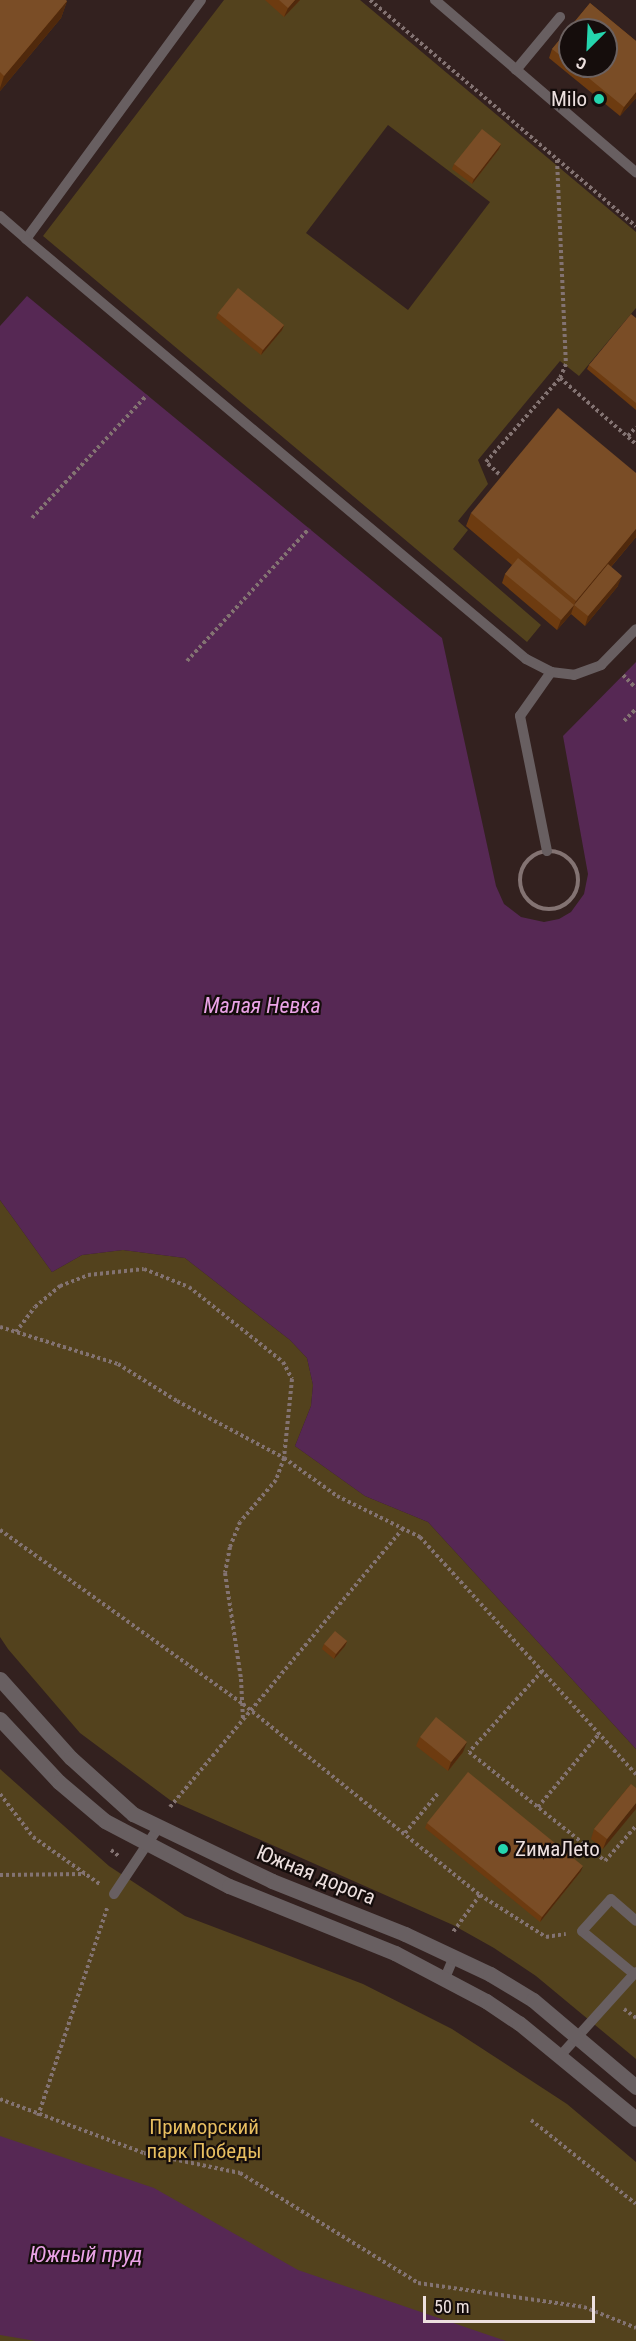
<!DOCTYPE html>
<html>
<head>
<meta charset="utf-8">
<style>
  body { margin:0 }
  #map { position:relative; width:636px; height:2341px; overflow:hidden; background:#33211f; font-family:"Roboto Condensed",sans-serif }
  div>[style] { position:absolute }
  .green>* { inset:0; background:#53421d }
  .water>* { inset:0; background:#562854 }
  .path>* { height:4px; margin-top:-2px; transform-origin:0; background:repeating-linear-gradient(90deg,#837372 0 3px,transparent 0 6px) }
  .path>.ring { margin:-2px; padding:0; box-sizing:content-box; background:none; border:4px solid #837372; border-radius:50% }
  .service>* { height:10px; margin:-5px; padding:0 5px; transform-origin:5px; border-radius:5px; background:#685f61 }
  .minor>* { height:15px; margin:-7.5px; padding:0 7.5px; transform-origin:7.5px; border-radius:7.5px; background:#685f61 }
  .wall>* { inset:0; background:#6d3b10 }
  .shaded-wall>* { inset:0; background:#50290c }
  .building>* { inset:0; background:#7a4d26 }
  .dots>* { width:16px; height:16px; translate:-50% -50%; box-sizing:border-box; border:3px solid #150d0c; border-radius:50% }
  span { translate:-50% -50%; white-space:nowrap; text-align:center; line-height:1.15; -webkit-text-stroke:4.5px #150d0c; paint-order:stroke }
  .poi-label { font-size:21px; color:#ede0df }
  .right { translate:-100% -50%; text-align:right }
  .left { translate:0 -50%; text-align:left }
  .street-label { font-size:21px; color:#ede0df }
  .park-label { font-size:21px; color:#e8be60 }
  .water-label { font-size:22px; color:#eba3e7; font-style:italic }
  .north { position:absolute; left:558px; top:18px; width:60px; height:60px; box-sizing:border-box; background:#150d0c; border:2px solid #6b6160; border-radius:50%; rotate:204deg; font-size:16px; font-weight:700; line-height:24px; text-align:center; color:#ede0df }
  .north::after { content:''; display:block; margin:auto; width:21px; height:27px; background:#25d5ae; clip-path:polygon(50% 0,100% 100%,50% 72%,0 100%) }
  .scale { position:absolute; left:423px; top:2296px; width:172px; height:27px; box-sizing:border-box; border:3px solid #ede0df; border-top:0; padding-left:8px; font-size:18px; line-height:21px; white-space:nowrap; color:#ede0df; -webkit-text-stroke:4px #150d0c; paint-order:stroke }
</style>
</head>
<body>
<div id="map">
  <div class="green">
    <div style="clip-path:polygon(evenodd,224px 0,360px 0,636px 232px,636px 308px,579px 376px,560px 361px,478px 460px,488px 484px,458px 521px,468px 530px,453px 549px,541px 625px,527px 642px,43px 236px,224px 0,388px 125px,490px 202px,408px 310px,306px 233px,388px 125px)"></div>
    <div style="clip-path:polygon(0 1200px,52px 1272px,82px 1255px,123px 1250px,185px 1258px,290px 1340px,307px 1358px,313px 1385px,311px 1406px,295px 1446px,365px 1496px,428px 1522px,636px 1749px,636px 2059px,536px 1976px,494px 1948px,453px 1925px,170px 1800px,80px 1733px,8px 1649px,0 1637px)"></div>
    <div style="clip-path:polygon(0 1769px,109px 1866px,185px 1916px,363px 1984px,452px 2029px,567px 2104px,636px 2162px,636px 2341px,0 2341px)"></div>
  </div>
  <div class="water">
    <div style="clip-path:polygon(27px 296px,442px 638px,496px 886px,504px 904px,521px 917px,544px 922px,559px 919px,571px 912px,584px 894px,588px 874px,563px 736px,636px 662px,636px 1749px,428px 1522px,365px 1496px,295px 1446px,311px 1406px,313px 1385px,307px 1358px,290px 1340px,185px 1258px,123px 1250px,82px 1255px,52px 1272px,0 1200px,0 326px)"></div>
    <div style="clip-path:polygon(0 2136px,154px 2188px,298px 2270px,506px 2341px,36px 2341px,0 2335px)"></div>
  </div>
  <div class="path">
    <div style="left:370px;top:0;width:349px;rotate:40.4deg"></div>
    <div style="left:557px;top:160px;width:204px;rotate:87.5deg"></div>
    <div style="left:566px;top:364px;width:15px;rotate:113deg"></div>
    <div style="left:628px;top:436px;width:12px;rotate:-48deg"></div>
    <div style="left:499px;top:474px;width:18px;rotate:-137deg"></div>
    <div style="left:486px;top:462px;width:112px;rotate:-48.6deg"></div>
    <div style="left:560px;top:378px;width:101px;rotate:41deg"></div>
    <div style="left:32px;top:518px;width:168px;rotate:-46.9deg"></div>
    <div style="left:187px;top:661px;width:180px;rotate:-47.3deg"></div>
    <div style="left:623px;top:675px;width:18px;rotate:45deg"></div>
    <div style="left:624px;top:721px;width:17px;rotate:-45deg"></div>
    <div class="ring" style="left:520px;top:851px;width:54px;height:54px"></div>
    <div style="left:0;top:1327px;width:124px;rotate:17.4deg"></div>
    <div style="left:118px;top:1364px;width:70px;rotate:32.1deg"></div>
    <div style="left:177px;top:1401px;width:121px;rotate:28deg"></div>
    <div style="left:284px;top:1458px;width:65px;rotate:35.6deg"></div>
    <div style="left:337px;top:1496px;width:93px;rotate:26.3deg"></div>
    <div style="left:420px;top:1537px;width:321px;rotate:47.7deg"></div>
    <div style="left:16px;top:1332px;width:31px;rotate:-53deg"></div>
    <div style="left:35px;top:1307px;width:33px;rotate:-40deg"></div>
    <div style="left:60px;top:1286px;width:30px;rotate:-21deg"></div>
    <div style="left:88px;top:1275px;width:56px;rotate:-6.1deg"></div>
    <div style="left:144px;top:1269px;width:48px;rotate:21.8deg"></div>
    <div style="left:189px;top:1287px;width:120px;rotate:38.6deg"></div>
    <div style="left:283px;top:1362px;width:19px;rotate:62deg"></div>
    <div style="left:292px;top:1379px;width:79px;rotate:95.8deg"></div>
    <div style="left:284px;top:1458px;width:23px;rotate:110deg"></div>
    <div style="left:276px;top:1480px;width:55px;rotate:130.6deg"></div>
    <div style="left:240px;top:1522px;width:27px;rotate:112deg"></div>
    <div style="left:230px;top:1547px;width:26px;rotate:101deg"></div>
    <div style="left:225px;top:1573px;width:107px;rotate:81.4deg"></div>
    <div style="left:241px;top:1679px;width:41px;rotate:87.2deg"></div>
    <div style="left:0;top:1530px;width:299px;rotate:35.6deg"></div>
    <div style="left:243px;top:1704px;width:304px;rotate:38.9deg"></div>
    <div style="left:480px;top:1895px;width:46px;rotate:126.1deg"></div>
    <div style="left:542px;top:1671px;width:109px;rotate:132deg"></div>
    <div style="left:469px;top:1752px;width:174px;rotate:38.7deg"></div>
    <div style="left:605px;top:1861px;width:47px;rotate:-48.5deg"></div>
    <div style="left:0;top:1794px;width:54px;rotate:52.5deg"></div>
    <div style="left:33px;top:1837px;width:83px;rotate:35.2deg"></div>
    <div style="left:170px;top:1807px;width:365px;rotate:-50.1deg"></div>
    <div style="left:538px;top:1807px;width:95px;rotate:-50.1deg"></div>
    <div style="left:405px;top:1833px;width:53px;rotate:-50.3deg"></div>
    <div style="left:111px;top:1850px;width:11px;rotate:38deg"></div>
    <div style="left:0;top:1875px;width:85px;rotate:-0.7deg"></div>
    <div style="left:480px;top:1895px;width:78px;rotate:32.5deg"></div>
    <div style="left:546px;top:1937px;width:20px;rotate:-9deg"></div>
    <div style="left:624px;top:2009px;width:15px;rotate:37deg"></div>
    <div style="left:0;top:2099px;width:154px;rotate:20.6deg"></div>
    <div style="left:144px;top:2153px;width:98px;rotate:11.8deg"></div>
    <div style="left:240px;top:2173px;width:209px;rotate:31.7deg"></div>
    <div style="left:418px;top:2283px;width:168px;rotate:8.2deg"></div>
    <div style="left:584px;top:2307px;width:56px;rotate:22deg"></div>
    <div style="left:38px;top:2116px;width:219px;rotate:-71.6deg"></div>
    <div style="left:531px;top:2120px;width:134px;rotate:38.7deg"></div>
  </div>
  <div class="service">
    <div style="left:201px;top:0;width:296px;rotate:126.2deg"></div>
    <div style="left:26px;top:239px;width:653px;rotate:40.03deg"></div>
    <div style="left:526px;top:659px;width:28px;rotate:27deg"></div>
    <div style="left:551px;top:672px;width:23px;rotate:7deg"></div>
    <div style="left:574px;top:675px;width:29px;rotate:-20deg"></div>
    <div style="left:601px;top:665px;width:50px;rotate:-45.8deg"></div>
    <div style="left:435px;top:0;width:265px;rotate:40.6deg"></div>
    <div style="left:516px;top:70px;width:69px;rotate:-50.3deg"></div>
    <div style="left:0;top:216px;width:35px;rotate:41deg"></div>
    <div style="left:547px;top:851px;width:138px;rotate:-101.3deg"></div>
    <div style="left:520px;top:716px;width:54px;rotate:-54.8deg"></div>
    <div style="left:114px;top:1894px;width:79px;rotate:-56.3deg"></div>
    <div style="left:634px;top:1974px;width:67px;rotate:-140.4deg"></div>
    <div style="left:582px;top:1931px;width:43px;rotate:-47.8deg"></div>
    <div style="left:611px;top:1899px;width:33px;rotate:41deg"></div>
    <div style="left:445px;top:1978px;width:23px;rotate:-67deg"></div>
    <div style="left:560px;top:2056px;width:113px;rotate:-47.9deg"></div>
  </div>
  <div class="minor">
    <div style="left:0;top:1679px;width:106px;rotate:48.1deg"></div>
    <div style="left:71px;top:1758px;width:84px;rotate:42.1deg"></div>
    <div style="left:133px;top:1814px;width:154px;rotate:25.7deg"></div>
    <div style="left:272px;top:1881px;width:143px;rotate:21.7deg"></div>
    <div style="left:405px;top:1934px;width:94px;rotate:25.2deg"></div>
    <div style="left:490px;top:1974px;width:50px;rotate:31.2deg"></div>
    <div style="left:533px;top:2000px;width:135px;rotate:40.2deg"></div>
    <div style="left:0;top:1719px;width:86px;rotate:46.9deg"></div>
    <div style="left:59px;top:1782px;width:60px;rotate:40.3deg"></div>
    <div style="left:105px;top:1821px;width:140px;rotate:27.7deg"></div>
    <div style="left:229px;top:1886px;width:179px;rotate:22deg"></div>
    <div style="left:395px;top:1953px;width:103px;rotate:27.8deg"></div>
    <div style="left:486px;top:2001px;width:40px;rotate:34deg"></div>
    <div style="left:519px;top:2023px;width:151px;rotate:39.4deg"></div>
  </div>
  <div class="wall">
    <div style="clip-path:polygon(0 0,67px 1px,61px 18px,0 91px)"></div>
    <div style="clip-path:polygon(265px 0,300px 0,284px 17px)"></div>
    <div style="clip-path:polygon(evenodd,590px 3px,636px 41px,636px 98px,620px 116px,549px 58px,552px 49px,590px 3px,570px 30px,606px 30px,606px 66px,570px 66px,570px 30px)"></div>
    <div style="clip-path:polygon(501px 144px,499px 149px,472px 184px,452px 169px,454px 164px)"></div>
    <div style="clip-path:polygon(218px 313px,284px 325px,282px 330px,261px 355px,216px 318px)"></div>
    <div style="clip-path:polygon(636px 318px,636px 410px,587px 369px,589px 365px)"></div>
    <div style="clip-path:polygon(471px 513px,636px 537px,611px 567px,618px 586px,585px 626px,571px 614px,557px 630px,502px 583px,505px 574px,512px 565px,466px 526px)"></div>
    <div style="clip-path:polygon(347px 1641px,345px 1646px,334px 1659px,322px 1649px,324px 1644px)"></div>
    <div style="clip-path:polygon(420px 1737px,463px 1752px,448px 1771px,416px 1746px)"></div>
    <div style="clip-path:polygon(631px 1784px,603px 1849px,591px 1839px,594px 1829px)"></div>
    <div style="clip-path:polygon(427px 1823px,581px 1871px,540px 1922px,425px 1828px)"></div>
  </div>
  <div class="shaded-wall">
    <div style="clip-path:polygon(295px 0,300px 0,284px 17px,288px 8px)"></div>
    <div style="clip-path:polygon(67px 1px,61px 18px,0 91px,0 88px,4px 76px)"></div>
    <div style="clip-path:polygon(636px 92px,636px 98px,620px 116px,624px 107px)"></div>
    <div style="clip-path:polygon(501px 144px,499px 149px,472px 184px,474px 179px)"></div>
    <div style="clip-path:polygon(284px 325px,282px 330px,261px 355px,263px 350px)"></div>
    <div style="clip-path:polygon(636px 529px,636px 537px,577px 607px,574px 605px,576px 601px)"></div>
    <div style="clip-path:polygon(622px 576px,618px 586px,585px 626px,588px 616px)"></div>
    <div style="clip-path:polygon(574px 605px,571px 614px,557px 630px,561px 620px)"></div>
    <div style="clip-path:polygon(347px 1641px,345px 1646px,334px 1659px,336px 1654px)"></div>
    <div style="clip-path:polygon(467px 1742px,463px 1752px,448px 1771px,451px 1762px)"></div>
    <div style="clip-path:polygon(636px 1803px,636px 1809px,603px 1849px,607px 1839px)"></div>
    <div style="clip-path:polygon(583px 1866px,581px 1871px,540px 1922px,542px 1917px)"></div>
  </div>
  <div class="building">
    <div style="clip-path:polygon(0 0,66px 0,67px 1px,4px 76px,0 72px)"></div>
    <div style="clip-path:polygon(279px 0,295px 0,288px 8px)"></div>
    <div style="clip-path:polygon(590px 3px,636px 41px,636px 92px,624px 107px,574px 66px,606px 66px,606px 30px,570px 30px,570px 63px,552px 49px)"></div>
    <div style="clip-path:polygon(482px 129px,501px 144px,474px 179px,454px 164px)"></div>
    <div style="clip-path:polygon(238px 288px,284px 325px,263px 350px,218px 313px)"></div>
    <div style="clip-path:polygon(631px 314px,636px 318px,636px 403px,589px 365px)"></div>
    <div style="clip-path:polygon(558px 408px,636px 473px,636px 529px,576px 601px,471px 513px)"></div>
    <div style="clip-path:polygon(518px 558px,574px 605px,608px 564px,622px 576px,588px 616px,574px 605px,561px 620px,505px 574px)"></div>
    <div style="clip-path:polygon(335px 1631px,347px 1641px,336px 1654px,324px 1644px)"></div>
    <div style="clip-path:polygon(436px 1717px,467px 1742px,451px 1762px,420px 1737px)"></div>
    <div style="clip-path:polygon(468px 1772px,583px 1866px,542px 1917px,427px 1823px)"></div>
    <div style="clip-path:polygon(631px 1784px,636px 1788px,636px 1803px,607px 1839px,594px 1829px)"></div>
  </div>
  <div class="dots">
    <div style="left:599px;top:99px;background:#25d5ae"></div>
    <div style="left:503px;top:1849px;background:#25d5ae"></div>
  </div>
  <div class="poi-label">
    <span class="right" style="left:587px;top:99px">Milo</span>
    <span class="left" style="left:515px;top:1849px">ZимаЛеtо</span>
  </div>
  <div class="street-label">
    <span style="left:316px;top:1875px;rotate:22deg">Южная дорога</span>
  </div>
  <div class="park-label">
    <span style="left:204px;top:2139px">Приморский<br>парк Победы</span>
  </div>
  <div class="water-label">
    <span style="left:262px;top:1006px">Малая Невка</span>
    <span style="left:86px;top:2255px">Южный пруд</span>
  </div>
  <div class="north">С</div>
  <div class="scale">50 m</div>
</div>
</body>
</html>
